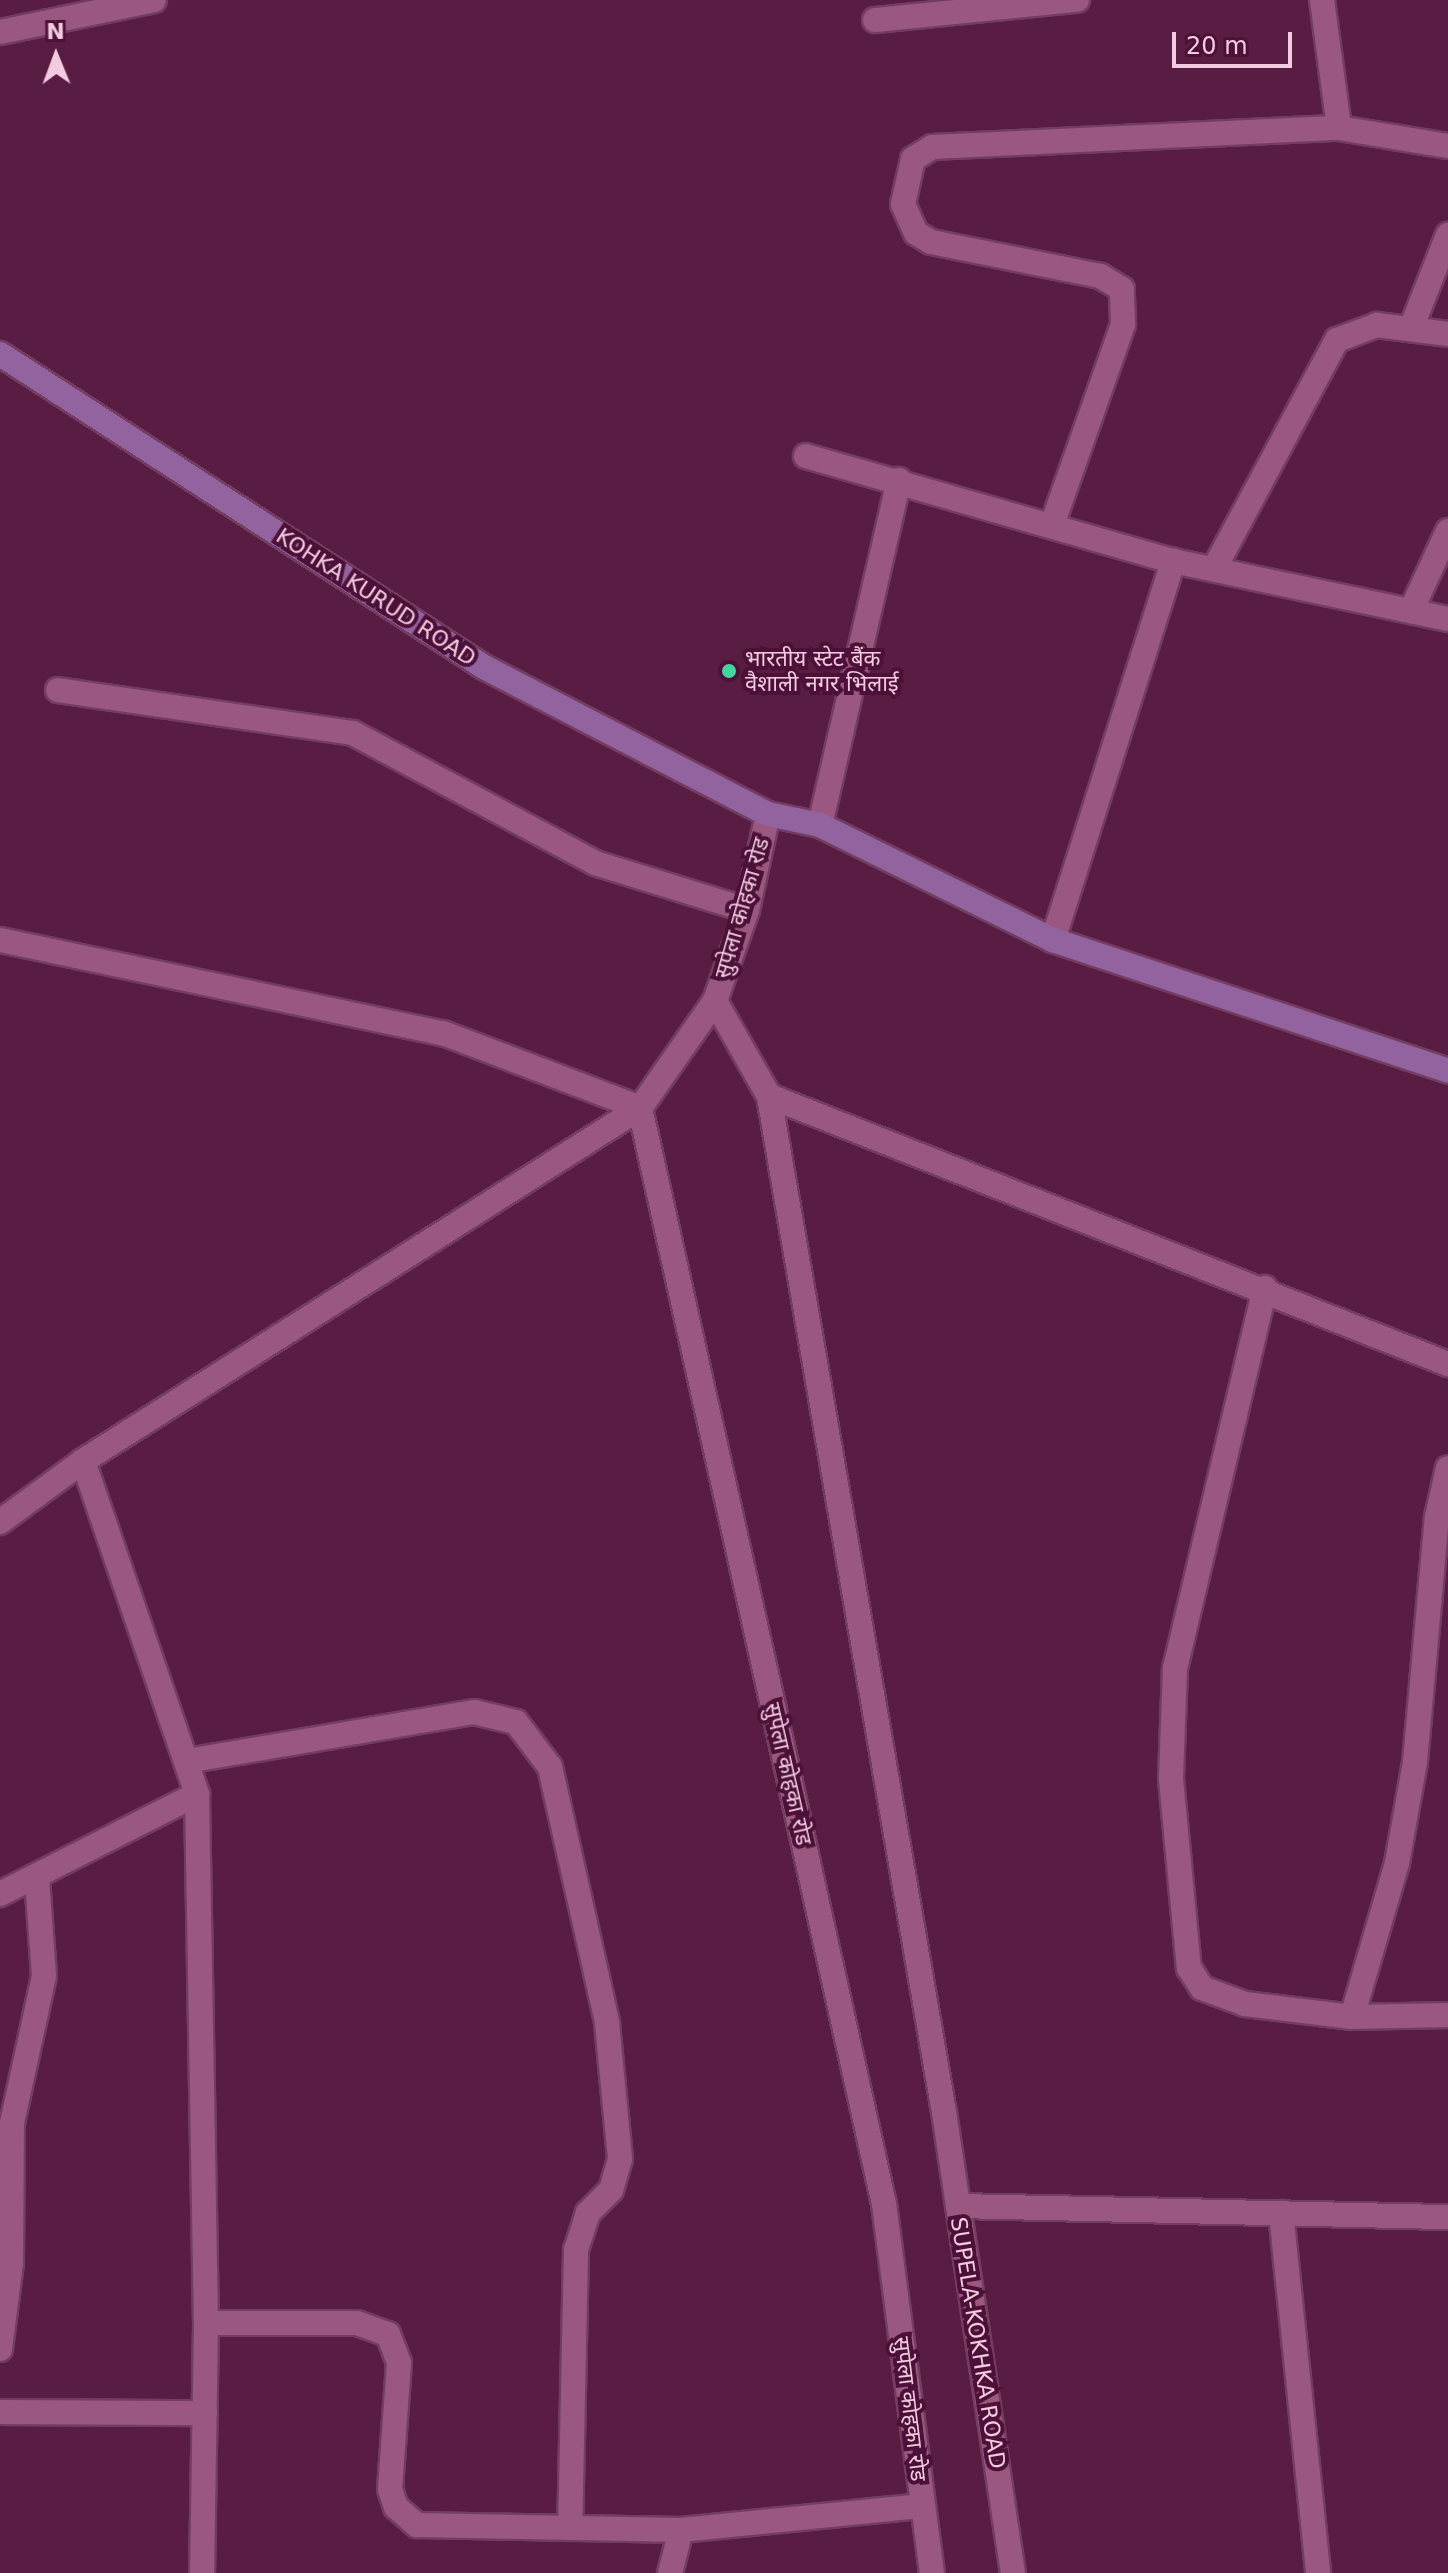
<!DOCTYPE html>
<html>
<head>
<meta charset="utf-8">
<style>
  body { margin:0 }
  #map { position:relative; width:1448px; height:2573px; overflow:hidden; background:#591d44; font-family:"DejaVu Sans","Noto Sans Devanagari",sans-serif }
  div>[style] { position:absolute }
  .roads { filter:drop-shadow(2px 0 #733d61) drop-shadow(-2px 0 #733d61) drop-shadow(0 2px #733d61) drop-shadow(0 -2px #733d61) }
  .minor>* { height:24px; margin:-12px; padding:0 12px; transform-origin:12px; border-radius:12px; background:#9a5880 }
  .tertiary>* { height:24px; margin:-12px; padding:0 12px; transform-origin:12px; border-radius:12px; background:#9a5880 }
  .secondary>* { height:24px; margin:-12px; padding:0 12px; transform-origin:12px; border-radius:12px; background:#9363a0 }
  .dots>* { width:22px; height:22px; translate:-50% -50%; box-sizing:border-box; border:4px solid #4d1139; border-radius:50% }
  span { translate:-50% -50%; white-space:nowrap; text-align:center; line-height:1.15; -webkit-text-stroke:8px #4d1139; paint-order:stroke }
  .street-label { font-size:22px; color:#f2cbe0 }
  .poi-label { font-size:22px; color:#f2cbe0 }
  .left { translate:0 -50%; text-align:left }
  .north { position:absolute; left:16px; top:16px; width:80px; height:80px; -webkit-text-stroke:6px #4d1139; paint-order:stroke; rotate:359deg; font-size:22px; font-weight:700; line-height:32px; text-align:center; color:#f2cbe0 }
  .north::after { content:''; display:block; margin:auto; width:28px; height:36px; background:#f2cbe0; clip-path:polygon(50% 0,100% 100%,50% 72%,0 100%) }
  .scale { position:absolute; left:1172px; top:32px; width:120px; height:36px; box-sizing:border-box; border:4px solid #f2cbe0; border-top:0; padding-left:10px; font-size:24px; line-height:28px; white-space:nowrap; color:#f2cbe0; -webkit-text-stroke:6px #4d1139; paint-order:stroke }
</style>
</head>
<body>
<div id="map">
  <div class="roads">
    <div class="minor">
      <div style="left:1322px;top:0;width:129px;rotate:82.4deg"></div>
      <div style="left:875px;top:20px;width:203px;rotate:-5.7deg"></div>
      <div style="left:0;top:32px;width:157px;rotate:-11.7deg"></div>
      <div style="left:1412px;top:326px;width:98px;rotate:-68.4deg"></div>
      <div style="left:806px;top:456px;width:382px;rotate:16deg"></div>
      <div style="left:1052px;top:525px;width:213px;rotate:-70.5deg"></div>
      <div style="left:1123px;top:324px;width:35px;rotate:-92deg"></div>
      <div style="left:1122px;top:289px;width:26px;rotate:-149deg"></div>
      <div style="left:1100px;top:276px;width:172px;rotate:-168.6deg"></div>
      <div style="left:931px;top:242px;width:17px;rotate:-149deg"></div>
      <div style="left:916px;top:233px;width:32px;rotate:-114deg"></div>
      <div style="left:903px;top:204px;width:46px;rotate:-77.5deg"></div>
      <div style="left:913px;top:159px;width:22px;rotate:-32deg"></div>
      <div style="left:932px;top:147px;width:407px;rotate:-2.7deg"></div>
      <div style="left:1339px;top:128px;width:110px;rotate:9.4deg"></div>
      <div style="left:1214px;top:569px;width:260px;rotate:-61.8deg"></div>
      <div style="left:1337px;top:340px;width:43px;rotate:-20.6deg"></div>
      <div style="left:1377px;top:325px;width:72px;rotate:7.2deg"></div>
      <div style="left:1411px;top:611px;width:88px;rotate:-65.2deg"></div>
      <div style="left:58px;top:690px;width:298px;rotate:8.3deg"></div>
      <div style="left:353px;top:733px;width:275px;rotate:28.2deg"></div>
      <div style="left:595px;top:863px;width:159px;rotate:17.2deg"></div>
      <div style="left:820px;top:825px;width:354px;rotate:-77.1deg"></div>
      <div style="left:0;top:940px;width:453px;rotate:11.9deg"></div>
      <div style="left:443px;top:1033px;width:211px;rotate:20.8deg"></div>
      <div style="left:1053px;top:940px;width:398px;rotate:-72.4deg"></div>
      <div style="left:1173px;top:561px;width:281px;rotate:11.9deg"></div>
      <div style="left:769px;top:1096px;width:730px;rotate:21.54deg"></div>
      <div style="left:1265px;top:1288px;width:391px;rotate:103.3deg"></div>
      <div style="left:1175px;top:1668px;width:111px;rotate:92.1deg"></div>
      <div style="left:1171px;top:1779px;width:190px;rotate:84.6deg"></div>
      <div style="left:1189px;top:1968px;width:24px;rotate:57deg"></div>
      <div style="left:1202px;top:1988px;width:46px;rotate:20.4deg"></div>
      <div style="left:1245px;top:2004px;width:108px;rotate:6.9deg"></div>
      <div style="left:1352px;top:2017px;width:96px;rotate:-1.2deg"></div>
      <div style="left:83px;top:1461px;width:352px;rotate:71.1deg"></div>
      <div style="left:197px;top:1794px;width:529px;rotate:89.03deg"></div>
      <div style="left:206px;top:2323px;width:250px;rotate:90.9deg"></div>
      <div style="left:0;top:1522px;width:103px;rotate:-36.3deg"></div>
      <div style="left:83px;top:1461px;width:659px;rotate:-32.36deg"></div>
      <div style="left:187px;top:1761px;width:291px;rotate:-9.7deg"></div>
      <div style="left:474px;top:1712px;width:43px;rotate:13.4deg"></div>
      <div style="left:516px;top:1722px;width:56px;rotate:52.9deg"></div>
      <div style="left:550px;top:1767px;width:262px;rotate:77.4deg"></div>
      <div style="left:607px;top:2023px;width:137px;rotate:84.5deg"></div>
      <div style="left:620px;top:2159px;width:32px;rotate:106deg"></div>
      <div style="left:611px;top:2190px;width:33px;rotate:135deg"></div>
      <div style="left:588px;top:2213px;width:39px;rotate:108deg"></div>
      <div style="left:576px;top:2250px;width:278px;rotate:91.2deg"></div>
      <div style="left:0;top:1894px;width:221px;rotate:-26.9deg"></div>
      <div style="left:1352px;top:2017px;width:160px;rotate:-73.7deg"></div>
      <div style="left:1397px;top:1863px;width:103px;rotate:-79.9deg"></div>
      <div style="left:1415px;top:1762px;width:246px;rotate:-84.9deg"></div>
      <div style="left:1437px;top:1517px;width:50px;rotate:-77.3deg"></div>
      <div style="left:958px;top:2206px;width:490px;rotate:1.3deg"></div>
      <div style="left:1281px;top:2213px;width:362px;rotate:84.1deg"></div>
      <div style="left:206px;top:2323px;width:151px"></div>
      <div style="left:357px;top:2323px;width:33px;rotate:20deg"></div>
      <div style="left:388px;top:2334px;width:31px;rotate:69deg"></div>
      <div style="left:399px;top:2363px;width:126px;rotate:94.1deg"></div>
      <div style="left:390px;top:2489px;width:19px;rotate:72deg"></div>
      <div style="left:396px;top:2507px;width:28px;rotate:41deg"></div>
      <div style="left:417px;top:2525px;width:264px;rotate:1.1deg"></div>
      <div style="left:681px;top:2530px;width:242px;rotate:-5.7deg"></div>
      <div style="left:0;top:2349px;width:87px;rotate:-82.7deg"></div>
      <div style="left:11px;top:2263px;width:140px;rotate:-89.6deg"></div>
      <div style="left:12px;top:2123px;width:150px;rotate:-77.7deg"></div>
      <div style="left:44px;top:1976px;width:97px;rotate:-94.1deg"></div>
      <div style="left:0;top:2412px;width:205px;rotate:0.3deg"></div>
      <div style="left:670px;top:2573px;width:44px;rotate:-75.7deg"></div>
    </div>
    <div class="tertiary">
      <div style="left:768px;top:814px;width:98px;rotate:102.3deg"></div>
      <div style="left:747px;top:910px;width:96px;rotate:109.4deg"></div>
      <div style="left:715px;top:1001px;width:131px;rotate:125deg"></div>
      <div style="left:640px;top:1108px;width:1123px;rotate:77.45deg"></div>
      <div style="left:884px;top:2204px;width:372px;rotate:82.6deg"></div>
      <div style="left:715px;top:1001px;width:109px;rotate:60.4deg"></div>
      <div style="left:769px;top:1096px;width:1031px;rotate:80.23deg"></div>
      <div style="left:944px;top:2112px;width:466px;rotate:81.5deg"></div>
    </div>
    <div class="secondary">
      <div style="left:0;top:354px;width:576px;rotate:32.89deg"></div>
      <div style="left:484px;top:667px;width:320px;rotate:27.4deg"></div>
      <div style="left:768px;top:814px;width:53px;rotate:11.9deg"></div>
      <div style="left:820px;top:825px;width:260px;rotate:26.3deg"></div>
      <div style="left:1053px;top:940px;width:416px;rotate:18.3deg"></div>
    </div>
  </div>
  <div class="dots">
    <div style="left:729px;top:671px;background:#45d49f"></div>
  </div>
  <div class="street-label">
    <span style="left:376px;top:597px;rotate:33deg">KOHKA KURUD ROAD</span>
    <span style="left:742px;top:908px;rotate:-74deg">सुपेला कोहका रोड</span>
    <span style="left:788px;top:1774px;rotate:77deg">सुपेला कोहका रोड</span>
    <span style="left:978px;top:2343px;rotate:81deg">SUPELA-KOKHKA ROAD</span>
    <span style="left:910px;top:2409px;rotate:83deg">सुपेला कोहका रोड</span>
  </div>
  <div class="poi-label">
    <span class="left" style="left:745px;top:671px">भारतीय स्टेट बैंक<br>वैशाली नगर भिलाई</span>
  </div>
  <div class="north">N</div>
  <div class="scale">20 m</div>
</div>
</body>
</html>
